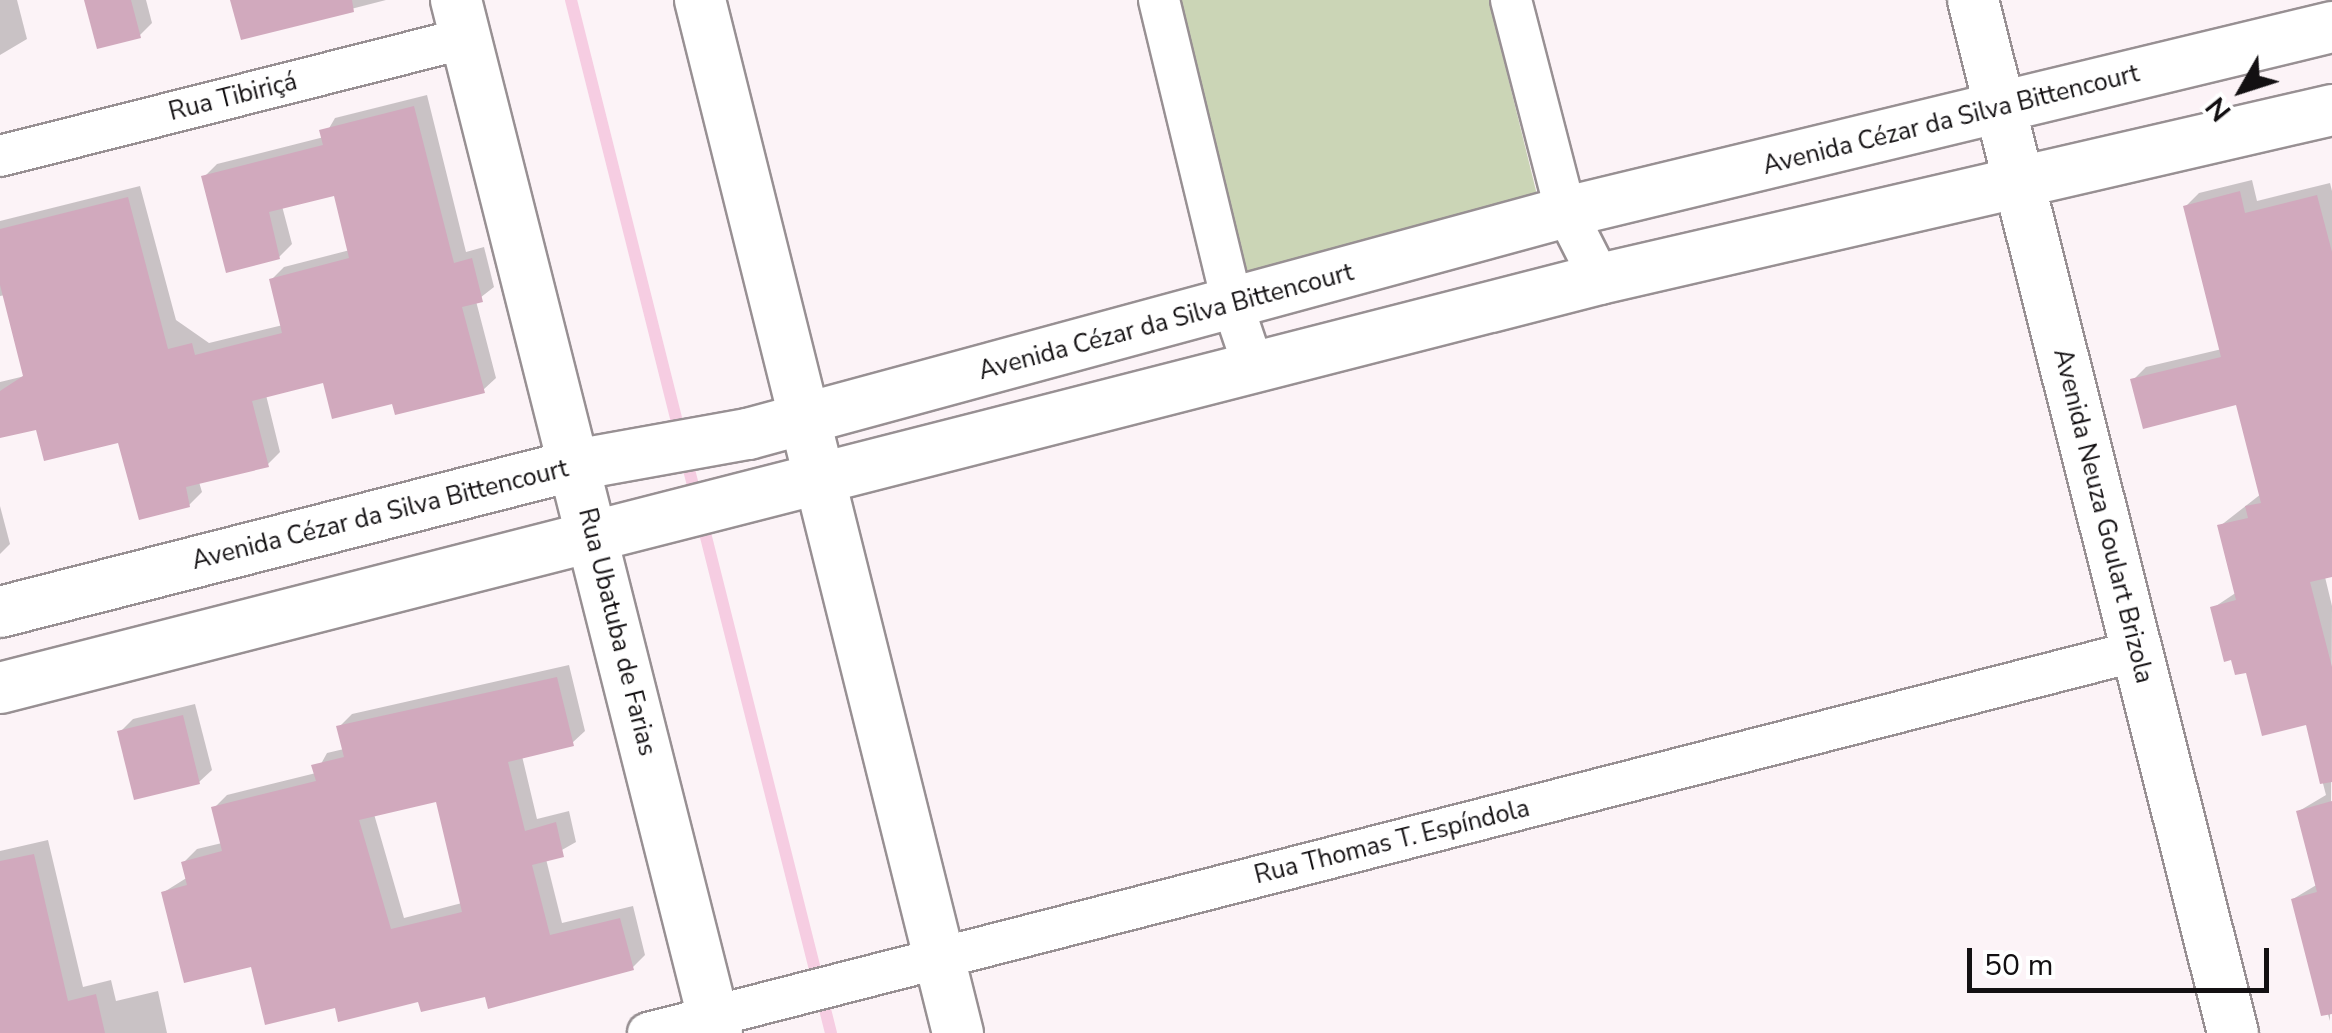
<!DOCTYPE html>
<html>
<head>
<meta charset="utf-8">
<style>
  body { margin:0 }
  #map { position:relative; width:2332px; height:1033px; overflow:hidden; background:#fcf3f7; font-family:"Nunito Sans",sans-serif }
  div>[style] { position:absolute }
  .green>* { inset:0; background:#cbd5b6 }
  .shadow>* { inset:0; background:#0003 }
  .stream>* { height:12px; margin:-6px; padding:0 6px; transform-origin:6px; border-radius:6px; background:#f6cde2 }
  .building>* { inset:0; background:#d1a9bd }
  .roads { filter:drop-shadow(2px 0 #989093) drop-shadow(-2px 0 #989093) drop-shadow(0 2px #989093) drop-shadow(0 -2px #989093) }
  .minor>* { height:40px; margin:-20px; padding:0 20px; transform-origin:20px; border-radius:20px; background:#fff }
  .tertiary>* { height:50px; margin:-25px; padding:0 25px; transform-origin:25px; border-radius:25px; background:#fff }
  span { translate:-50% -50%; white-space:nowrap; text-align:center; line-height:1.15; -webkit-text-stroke:8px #fff; paint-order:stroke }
  .street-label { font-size:25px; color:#131012 }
  .north { position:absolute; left:2192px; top:40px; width:100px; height:100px; -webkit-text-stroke:8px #fff; paint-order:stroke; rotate:231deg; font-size:28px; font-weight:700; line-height:40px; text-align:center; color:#131012 }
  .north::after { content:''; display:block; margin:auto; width:35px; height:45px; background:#131012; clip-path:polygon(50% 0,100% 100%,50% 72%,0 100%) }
  .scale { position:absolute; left:1967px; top:948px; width:302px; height:45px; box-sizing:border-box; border:5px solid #131012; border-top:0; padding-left:12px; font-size:30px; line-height:35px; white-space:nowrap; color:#131012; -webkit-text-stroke:8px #fff; paint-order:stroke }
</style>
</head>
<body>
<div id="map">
  <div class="green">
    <div style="clip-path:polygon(1181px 0,1489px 0,1540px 207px,1249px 281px)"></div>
  </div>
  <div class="shadow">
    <div style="clip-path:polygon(0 0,17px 0,27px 39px,0 55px)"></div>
    <div style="clip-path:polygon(87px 0,146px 0,152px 23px,140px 35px)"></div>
    <div style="clip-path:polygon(233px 0,386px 0,242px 37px)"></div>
    <div style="clip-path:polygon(427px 95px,466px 252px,484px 247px,494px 287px,476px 301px,496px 378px,483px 390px,394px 401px,325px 380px,266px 395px,280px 452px,267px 465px,199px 482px,202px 492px,189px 505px,119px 440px,38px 427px,0 436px,0 382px,25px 376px,5px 295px,0 296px,0 221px,140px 186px,176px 320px,209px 343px,283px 325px,272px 279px,284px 267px,350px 250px,336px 193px,282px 206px,292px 244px,279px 257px,204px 177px,217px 164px,324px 137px,335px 118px)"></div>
    <div style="clip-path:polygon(2252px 180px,2257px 201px,2330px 183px,2332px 191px,2332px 573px,2325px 577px,2332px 606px,2330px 1021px,2293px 899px,2318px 884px,2299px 811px,2326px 795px,2307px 722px,2248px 670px,2213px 608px,2237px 592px,2220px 526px,2261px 494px,2238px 402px,2133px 380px,2146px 367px,2222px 349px,2186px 206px,2199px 193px)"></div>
    <div style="clip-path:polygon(0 506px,10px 544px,0 554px)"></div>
    <div style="clip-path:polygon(evenodd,569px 665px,585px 731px,572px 743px,522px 756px,537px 819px,569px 811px,576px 842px,546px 859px,562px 923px,633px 906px,645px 955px,632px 968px,337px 1005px,253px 964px,164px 892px,188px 877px,184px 862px,197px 849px,222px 843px,214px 808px,227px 795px,316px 773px,327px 753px,344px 749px,339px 727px,352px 714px,569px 665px,438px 799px,462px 903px,404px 918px,374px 814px,438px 799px)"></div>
    <div style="clip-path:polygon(195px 704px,212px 770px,199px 782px,120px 732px,133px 719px)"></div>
    <div style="clip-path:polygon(48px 840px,83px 987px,111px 980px,116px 1001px,158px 991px,167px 1033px,0 1033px,0 851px)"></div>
  </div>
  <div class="stream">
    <div style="left:571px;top:0;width:447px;rotate:75.9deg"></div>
    <div style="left:685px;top:454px;width:44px;rotate:75.7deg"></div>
    <div style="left:701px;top:517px;width:532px;rotate:75.86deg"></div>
  </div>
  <div class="building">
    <div style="clip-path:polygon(84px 0,131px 0,141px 38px,97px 49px)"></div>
    <div style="clip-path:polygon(230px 0,352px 0,354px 12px,241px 40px)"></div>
    <div style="clip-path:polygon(414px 106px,454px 263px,472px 258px,483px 302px,462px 307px,485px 393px,395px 415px,392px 404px,332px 419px,323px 383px,252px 401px,269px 467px,186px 487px,190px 507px,139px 520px,118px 443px,44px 461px,36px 430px,0 438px,0 391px,23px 376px,0 285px,0 229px,128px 197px,168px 349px,192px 343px,195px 355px,282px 333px,269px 279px,349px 258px,334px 196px,269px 212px,280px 259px,226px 273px,201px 176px,323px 145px,319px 130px)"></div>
    <div style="clip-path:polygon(2240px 191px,2245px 213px,2317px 195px,2332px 252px,2332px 577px,2310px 582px,2332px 667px,2332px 782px,2320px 784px,2306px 725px,2262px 736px,2246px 673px,2235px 675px,2231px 660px,2224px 662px,2210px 607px,2236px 600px,2217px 525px,2248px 518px,2245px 506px,2261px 503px,2236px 405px,2143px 429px,2130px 379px,2221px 357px,2183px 206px)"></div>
    <div style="clip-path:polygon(evenodd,557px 677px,574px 746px,508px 762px,525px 831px,556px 822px,564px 857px,532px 865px,550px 935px,620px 918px,634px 970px,488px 1009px,485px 997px,421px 1012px,418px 1002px,338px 1022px,335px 1008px,265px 1025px,251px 967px,184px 983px,161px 892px,187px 885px,181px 862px,222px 851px,211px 807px,316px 781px,311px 765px,344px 757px,336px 726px,557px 677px,436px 802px,462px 912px,391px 929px,359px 820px,436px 802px)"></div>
    <div style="clip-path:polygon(183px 715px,200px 784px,134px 800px,117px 731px)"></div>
    <div style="clip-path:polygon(2332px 801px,2332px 1014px,2321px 1016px,2291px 899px,2317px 892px,2296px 811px)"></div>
    <div style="clip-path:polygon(34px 854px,68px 1001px,96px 994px,105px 1033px,0 1033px,0 861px)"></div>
  </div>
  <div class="roads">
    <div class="minor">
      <div style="left:1159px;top:0;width:315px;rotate:76.4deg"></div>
      <div style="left:1233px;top:306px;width:69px;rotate:71.3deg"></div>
      <div style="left:1511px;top:0;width:219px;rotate:75.5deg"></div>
      <div style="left:1566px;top:212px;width:75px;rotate:63.1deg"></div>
      <div style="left:0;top:156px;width:480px;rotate:-14.2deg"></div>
      <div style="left:648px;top:1033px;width:1537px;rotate:-14.39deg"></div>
    </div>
    <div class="tertiary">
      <div style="left:456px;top:0;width:1065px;rotate:75.82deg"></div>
      <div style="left:700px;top:0;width:1065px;rotate:75.98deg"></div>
      <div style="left:1973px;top:0;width:1065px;rotate:75.87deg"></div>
      <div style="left:0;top:612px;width:593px;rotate:-14.34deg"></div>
      <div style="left:575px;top:465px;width:176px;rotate:-10.2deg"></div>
      <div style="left:748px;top:434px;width:848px;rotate:-15.18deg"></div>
      <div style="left:1566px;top:212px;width:788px;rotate:-13.58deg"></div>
      <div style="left:0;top:688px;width:1651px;rotate:-14.34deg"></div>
      <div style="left:1600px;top:279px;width:751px;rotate:-13deg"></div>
    </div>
  </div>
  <div class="street-label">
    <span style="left:233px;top:97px;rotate:-14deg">Rua Tibiriçá</span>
    <span style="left:1951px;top:120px;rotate:-14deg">Avenida Cézar da Silva Bittencourt</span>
    <span style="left:1166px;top:322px;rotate:-15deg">Avenida Cézar da Silva Bittencourt</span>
    <span style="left:380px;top:515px;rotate:-14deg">Avenida Cézar da Silva Bittencourt</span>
    <span style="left:2103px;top:516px;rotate:76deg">Avenida Neuza Goulart Brizola</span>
    <span style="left:617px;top:632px;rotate:76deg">Rua Ubatuba de Farias</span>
    <span style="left:1392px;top:842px;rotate:-14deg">Rua Thomas T. Espíndola</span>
  </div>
  <div class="north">N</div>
  <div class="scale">50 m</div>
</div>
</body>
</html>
